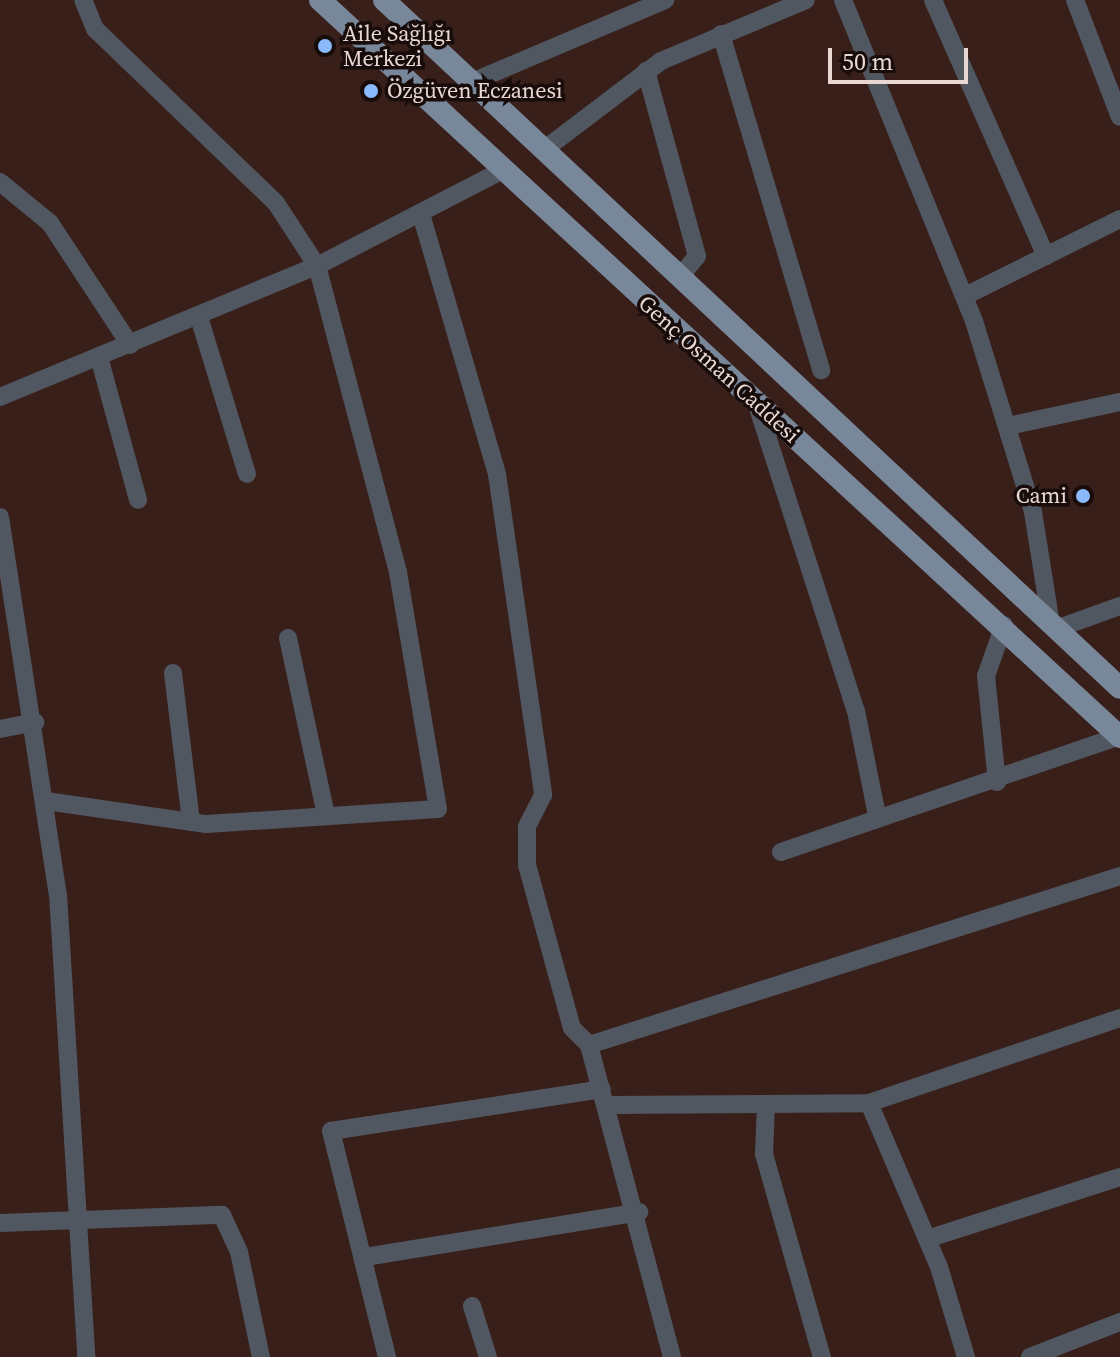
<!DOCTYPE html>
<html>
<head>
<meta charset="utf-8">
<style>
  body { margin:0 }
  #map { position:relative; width:1120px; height:1357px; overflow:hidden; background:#381f1a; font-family:"Source Serif 4",serif }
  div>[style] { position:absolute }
  .minor>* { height:18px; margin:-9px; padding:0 9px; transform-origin:9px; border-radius:9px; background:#515761 }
  .major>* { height:22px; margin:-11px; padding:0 11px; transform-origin:11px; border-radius:11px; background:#79879b }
  .dots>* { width:22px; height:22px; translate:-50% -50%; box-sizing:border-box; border:4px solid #170c0a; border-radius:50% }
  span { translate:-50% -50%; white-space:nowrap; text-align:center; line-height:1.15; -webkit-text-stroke:7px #170c0a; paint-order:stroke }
  .poi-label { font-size:22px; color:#e8d7d3 }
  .left { translate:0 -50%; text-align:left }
  .right { translate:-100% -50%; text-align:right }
  .street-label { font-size:22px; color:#e8d7d3 }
  .scale { position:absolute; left:828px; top:48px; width:140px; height:36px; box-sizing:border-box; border:4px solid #e8d7d3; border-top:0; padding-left:10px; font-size:24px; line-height:28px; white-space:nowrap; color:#e8d7d3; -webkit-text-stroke:6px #170c0a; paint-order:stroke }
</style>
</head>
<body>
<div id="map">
  <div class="minor">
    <div style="left:843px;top:0;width:347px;rotate:67.8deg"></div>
    <div style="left:974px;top:321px;width:200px;rotate:72.8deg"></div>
    <div style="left:1033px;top:512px;width:113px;rotate:80.9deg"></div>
    <div style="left:933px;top:0;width:280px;rotate:66.2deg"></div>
    <div style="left:1075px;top:0;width:125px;rotate:69deg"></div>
    <div style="left:721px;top:34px;width:351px;rotate:73.4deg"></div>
    <div style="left:646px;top:71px;width:192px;rotate:74.6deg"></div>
    <div style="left:697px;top:256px;width:26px;rotate:129deg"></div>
    <div style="left:472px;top:82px;width:210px;rotate:-23deg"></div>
    <div style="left:545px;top:149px;width:146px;rotate:-37.2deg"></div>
    <div style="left:661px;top:61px;width:157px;rotate:-22.8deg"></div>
    <div style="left:0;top:182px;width:65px;rotate:39.4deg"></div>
    <div style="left:50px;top:223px;width:146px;rotate:56.7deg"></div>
    <div style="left:421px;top:214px;width:271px;rotate:73.7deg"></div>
    <div style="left:497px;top:474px;width:324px;rotate:81.8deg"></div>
    <div style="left:543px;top:795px;width:36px;rotate:117deg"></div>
    <div style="left:527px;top:827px;width:38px;rotate:90deg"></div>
    <div style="left:527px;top:865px;width:169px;rotate:74.6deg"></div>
    <div style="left:572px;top:1028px;width:24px;rotate:45deg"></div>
    <div style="left:965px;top:296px;width:173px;rotate:-26.4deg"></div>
    <div style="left:199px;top:317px;width:164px;rotate:73deg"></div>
    <div style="left:99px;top:357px;width:148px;rotate:74.7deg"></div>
    <div style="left:0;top:397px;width:343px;rotate:-22.5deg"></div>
    <div style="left:317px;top:266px;width:207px;rotate:-27.3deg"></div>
    <div style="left:757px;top:405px;width:322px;rotate:72.1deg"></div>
    <div style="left:856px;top:711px;width:106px;rotate:78.6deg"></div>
    <div style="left:1008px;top:426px;width:115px;rotate:-12.1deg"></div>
    <div style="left:0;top:517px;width:381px;rotate:81.3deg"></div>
    <div style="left:58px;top:894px;width:464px;rotate:86.5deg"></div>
    <div style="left:1056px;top:629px;width:68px;rotate:-19.8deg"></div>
    <div style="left:288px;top:638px;width:182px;rotate:77.9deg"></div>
    <div style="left:173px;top:673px;width:150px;rotate:83.1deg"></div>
    <div style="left:0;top:729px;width:36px;rotate:-11deg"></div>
    <div style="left:997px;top:782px;width:107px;rotate:-95.9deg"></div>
    <div style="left:986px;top:676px;width:54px;rotate:-70.6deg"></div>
    <div style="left:46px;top:801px;width:162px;rotate:8.2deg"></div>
    <div style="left:206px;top:824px;width:232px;rotate:-3.7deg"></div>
    <div style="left:438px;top:809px;width:240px;rotate:-99.6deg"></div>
    <div style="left:398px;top:572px;width:317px;rotate:-104.8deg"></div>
    <div style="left:317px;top:266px;width:75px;rotate:-123.1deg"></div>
    <div style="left:276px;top:203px;width:251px;rotate:-136.1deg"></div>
    <div style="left:95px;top:29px;width:31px;rotate:-112deg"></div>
    <div style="left:781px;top:852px;width:357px;rotate:-18.9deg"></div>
    <div style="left:607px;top:1105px;width:262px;rotate:-0.4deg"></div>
    <div style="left:766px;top:1105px;width:49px;rotate:92.3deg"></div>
    <div style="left:764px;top:1154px;width:211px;rotate:74.1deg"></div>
    <div style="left:0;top:1223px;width:222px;rotate:-2.1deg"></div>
    <div style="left:222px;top:1215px;width:41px;rotate:65.3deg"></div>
    <div style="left:239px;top:1252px;width:107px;rotate:78.2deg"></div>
    <div style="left:927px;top:1239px;width:203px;rotate:-17.8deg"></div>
    <div style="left:365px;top:1257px;width:278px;rotate:-9.3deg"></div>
    <div style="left:472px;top:1306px;width:53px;rotate:72.6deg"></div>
    <div style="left:387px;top:1357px;width:233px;rotate:-103.9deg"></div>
    <div style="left:331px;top:1131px;width:274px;rotate:-8.8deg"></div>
    <div style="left:672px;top:1357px;width:323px;rotate:-104.9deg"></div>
    <div style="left:589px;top:1045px;width:557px;rotate:-17.65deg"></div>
    <div style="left:966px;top:1357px;width:94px;rotate:-106.7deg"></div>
    <div style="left:939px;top:1267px;width:178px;rotate:-113.1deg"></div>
    <div style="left:869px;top:1103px;width:265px;rotate:-18.7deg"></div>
    <div style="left:1030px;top:1357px;width:97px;rotate:-21.3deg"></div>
  </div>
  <div class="major">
    <div style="left:320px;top:0;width:1088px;rotate:42.65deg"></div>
    <div style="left:384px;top:0;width:1007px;rotate:43.07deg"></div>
  </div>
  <div class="dots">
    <div style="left:325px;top:46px;background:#8bbafc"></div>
    <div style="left:371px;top:91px;background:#8bbafc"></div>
    <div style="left:1083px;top:496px;background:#8bbafc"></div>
  </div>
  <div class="poi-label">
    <span class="left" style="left:343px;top:46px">Aile Sağlığı<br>Merkezi</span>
    <span class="left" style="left:387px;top:91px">Özgüven Eczanesi</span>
    <span class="right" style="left:1067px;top:496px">Cami</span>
  </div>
  <div class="street-label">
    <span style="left:719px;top:369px;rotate:42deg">Genç Osman Caddesi</span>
  </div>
  <div class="scale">50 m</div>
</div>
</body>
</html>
